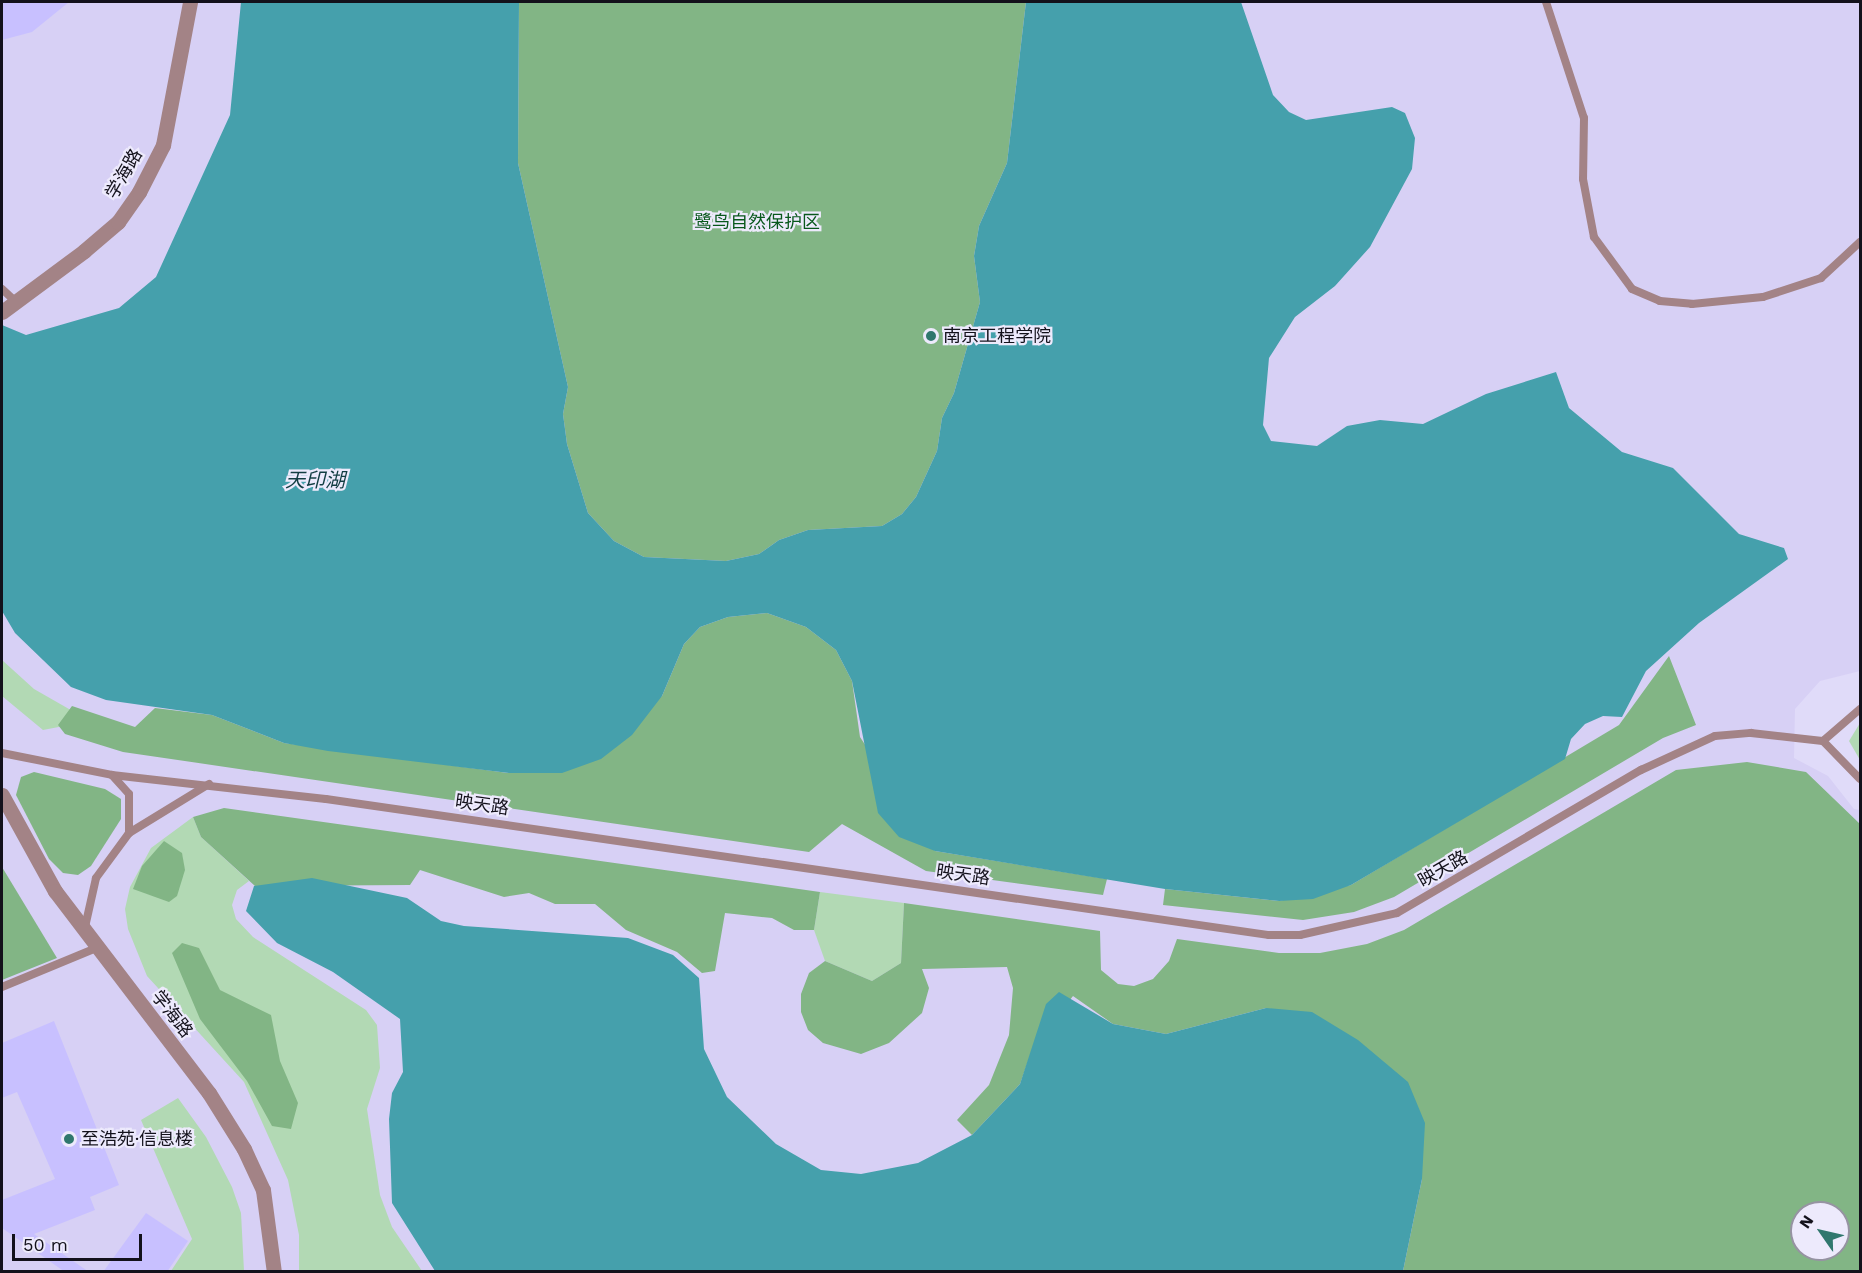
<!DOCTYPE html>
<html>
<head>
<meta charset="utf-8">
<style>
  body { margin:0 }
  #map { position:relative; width:1862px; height:1273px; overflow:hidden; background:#e0dbf9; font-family:"Work Sans","Noto Sans SC",sans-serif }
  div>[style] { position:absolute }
  .built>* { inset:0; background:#d7d0f5 }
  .green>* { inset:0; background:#b2d9b4 }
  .forest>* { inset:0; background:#82b585 }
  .water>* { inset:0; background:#45a0ac }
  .building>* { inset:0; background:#c8c0ff }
  .service>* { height:8px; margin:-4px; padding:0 4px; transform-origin:4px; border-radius:4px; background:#a38386 }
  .minor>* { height:15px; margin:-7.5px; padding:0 7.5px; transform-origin:7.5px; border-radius:7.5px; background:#a38386 }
  .dots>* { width:16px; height:16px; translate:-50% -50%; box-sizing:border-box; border:3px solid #edeafc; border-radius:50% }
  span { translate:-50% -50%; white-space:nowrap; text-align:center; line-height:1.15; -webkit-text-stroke:4.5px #edeafc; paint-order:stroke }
  .street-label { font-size:18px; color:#13111b }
  .park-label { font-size:18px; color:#08581c }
  .poi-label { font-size:18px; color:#13111b }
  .left { translate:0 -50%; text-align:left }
  .water-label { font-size:20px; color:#123d42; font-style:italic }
  .frame { position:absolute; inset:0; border:3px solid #13111b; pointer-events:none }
  .north { position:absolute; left:1790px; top:1201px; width:60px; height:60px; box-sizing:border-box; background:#edeafc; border:2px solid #9693a2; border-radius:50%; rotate:304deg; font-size:16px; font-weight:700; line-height:24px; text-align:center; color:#13111b }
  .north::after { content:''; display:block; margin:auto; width:21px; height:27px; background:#30776e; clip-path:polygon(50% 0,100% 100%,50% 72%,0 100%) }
  .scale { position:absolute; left:12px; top:1234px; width:130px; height:27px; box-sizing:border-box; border:3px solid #13111b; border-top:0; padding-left:8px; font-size:18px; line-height:21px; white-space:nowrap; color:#13111b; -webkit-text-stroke:4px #edeafc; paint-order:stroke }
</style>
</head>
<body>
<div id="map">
  <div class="built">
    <div style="clip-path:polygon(2px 2px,1860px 2px,1860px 671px,1820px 681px,1795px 709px,1794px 758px,1828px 776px,1854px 809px,1860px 810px,1860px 1219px,1838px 1213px,1802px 1213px,1802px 1249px,1783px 1272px,2px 1272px)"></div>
  </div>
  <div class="green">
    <div style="clip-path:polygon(2px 660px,34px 689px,90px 721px,43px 730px,2px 696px)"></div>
    <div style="clip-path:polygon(1860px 723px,1860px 760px,1849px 741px)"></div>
    <div style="clip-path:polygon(193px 817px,201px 837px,249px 881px,237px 890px,232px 905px,236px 919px,253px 937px,366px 1010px,377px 1025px,380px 1068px,367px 1109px,380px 1195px,392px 1227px,422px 1271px,299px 1271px,299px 1235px,288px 1180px,244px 1082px,147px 976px,128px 929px,125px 909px,130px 887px,151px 848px)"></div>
    <div style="clip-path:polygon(820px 892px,904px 903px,901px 963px,872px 981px,825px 961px,814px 930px)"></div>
    <div style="clip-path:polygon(178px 1098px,206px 1137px,232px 1187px,241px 1213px,244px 1271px,171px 1271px,192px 1239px,141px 1120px)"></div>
  </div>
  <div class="forest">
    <div style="clip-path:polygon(519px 2px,1026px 2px,1007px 163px,979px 226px,974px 256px,980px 302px,954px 393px,942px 418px,937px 451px,916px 497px,902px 514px,882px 526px,808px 530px,779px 540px,759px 554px,726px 561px,644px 557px,614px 541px,588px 513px,567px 444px,563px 414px,568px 387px,518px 163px)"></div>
    <div style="clip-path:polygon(767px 613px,806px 627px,836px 650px,852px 681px,860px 737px,935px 851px,1107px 879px,1103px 895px,926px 871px,842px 824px,809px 852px,123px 752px,65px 734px,58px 725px,72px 706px,135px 727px,155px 708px,212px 715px,284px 743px,508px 773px,662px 696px,684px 644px,700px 627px,728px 617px)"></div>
    <div style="clip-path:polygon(1669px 656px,1696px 725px,1663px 738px,1394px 897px,1354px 912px,1303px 920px,1163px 905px,1165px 889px,1279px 901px,1351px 885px,1619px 725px)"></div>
    <div style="clip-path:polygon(evenodd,1747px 762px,1806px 772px,1860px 824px,1859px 1272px,1403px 1271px,1422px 1179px,1266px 1008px,1166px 1034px,1113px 1024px,1073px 996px,1033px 1047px,1020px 1084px,972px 1135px,957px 1120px,989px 1085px,1009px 1035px,1013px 988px,1007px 967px,922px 969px,929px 988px,922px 1013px,889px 1043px,861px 1054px,823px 1043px,808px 1030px,801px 1012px,801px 994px,809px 973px,825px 961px,872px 981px,901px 963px,904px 903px,1100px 931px,1101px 970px,1118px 984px,1134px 986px,1153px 979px,1169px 961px,1177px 939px,1279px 953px,1320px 953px,1367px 944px,1404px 930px,1676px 770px,1747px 762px,1802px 1213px,1838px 1213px,1838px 1249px,1802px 1249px,1802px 1213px)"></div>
    <div style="clip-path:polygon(34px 772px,105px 789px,121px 799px,121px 819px,91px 866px,78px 875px,63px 873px,49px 859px,16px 795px,21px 777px)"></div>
    <div style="clip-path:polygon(224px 808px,820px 892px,814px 930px,794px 930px,772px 918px,725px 913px,715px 971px,702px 973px,677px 952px,626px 930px,595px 904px,555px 904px,529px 893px,504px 897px,420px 870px,410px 885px,255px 886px,201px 837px,193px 817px)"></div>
    <div style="clip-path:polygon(164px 841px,182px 853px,185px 870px,177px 896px,169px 902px,133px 889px,142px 866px)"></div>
    <div style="clip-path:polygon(2px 867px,57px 958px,2px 980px)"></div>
    <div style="clip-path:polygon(182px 943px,199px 948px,220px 990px,271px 1015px,280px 1061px,298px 1103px,291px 1129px,272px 1126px,247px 1081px,200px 1019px,172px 953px)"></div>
  </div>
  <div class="water">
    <div style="clip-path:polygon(241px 2px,519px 2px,518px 163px,568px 387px,563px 414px,567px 444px,588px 513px,614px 541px,644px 557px,726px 561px,759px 554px,779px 540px,808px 530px,882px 526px,902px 514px,916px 497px,937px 451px,942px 418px,954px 393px,980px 302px,974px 256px,979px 226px,1007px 163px,1026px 2px,1241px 2px,1273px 95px,1289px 112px,1306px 120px,1392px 107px,1405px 113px,1415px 138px,1412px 169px,1370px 247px,1335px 286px,1295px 317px,1269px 358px,1263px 425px,1271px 441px,1317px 446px,1347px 426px,1380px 420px,1423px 424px,1486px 394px,1556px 372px,1569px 408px,1622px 452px,1673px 468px,1739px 534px,1784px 548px,1788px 559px,1699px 623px,1646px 671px,1622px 717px,1603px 716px,1585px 724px,1571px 739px,1565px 759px,1351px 885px,1313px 899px,1279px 901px,1165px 889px,935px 851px,899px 837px,878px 813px,852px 681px,836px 650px,806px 627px,767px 613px,728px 617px,700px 627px,684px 644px,662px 696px,632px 735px,601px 759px,562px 773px,509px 773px,328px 751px,284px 743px,212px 715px,106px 700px,71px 687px,15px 633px,2px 611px,2px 325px,26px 335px,119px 308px,156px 277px,230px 115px)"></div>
    <div style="clip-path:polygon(312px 878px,407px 898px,441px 921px,464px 926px,628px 938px,673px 955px,699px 978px,704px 1049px,727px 1097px,776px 1144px,821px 1170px,861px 1174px,918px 1163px,972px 1135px,1020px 1084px,1046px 1004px,1059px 992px,1113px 1024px,1166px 1034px,1266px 1008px,1312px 1012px,1358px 1040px,1408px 1082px,1425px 1123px,1422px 1179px,1403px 1271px,435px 1271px,392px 1203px,389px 1119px,392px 1093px,403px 1072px,400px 1019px,333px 972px,277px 943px,246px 911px,254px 886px)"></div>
  </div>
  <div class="building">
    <div style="clip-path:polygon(2px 2px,69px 2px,32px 32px,2px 40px)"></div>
    <div style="clip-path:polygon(54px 1021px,119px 1185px,90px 1197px,95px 1210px,34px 1234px,89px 1272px,65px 1272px,2px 1228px,2px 1200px,55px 1179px,17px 1092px,2px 1098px,2px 1043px)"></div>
    <div style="clip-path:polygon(146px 1213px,188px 1241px,167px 1272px,103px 1272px)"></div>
  </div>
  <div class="service">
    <div style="left:1546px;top:2px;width:122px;rotate:71.9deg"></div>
    <div style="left:1584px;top:118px;width:61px;rotate:90.9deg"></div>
    <div style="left:1583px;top:179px;width:59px;rotate:79.3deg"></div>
    <div style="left:1594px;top:237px;width:64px;rotate:53.8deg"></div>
    <div style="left:1632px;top:289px;width:30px;rotate:23deg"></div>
    <div style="left:1660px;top:301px;width:32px;rotate:5deg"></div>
    <div style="left:1692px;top:304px;width:71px;rotate:-5.6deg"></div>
    <div style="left:1763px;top:297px;width:61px;rotate:-18.1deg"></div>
    <div style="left:1821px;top:278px;width:53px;rotate:-42.7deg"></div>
    <div style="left:2px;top:289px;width:18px;rotate:43deg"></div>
    <div style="left:1823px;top:741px;width:49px;rotate:-40.9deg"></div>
    <div style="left:2px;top:753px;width:112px;rotate:11.3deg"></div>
    <div style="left:112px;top:775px;width:215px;rotate:6.4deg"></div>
    <div style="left:326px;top:799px;width:953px;rotate:8.21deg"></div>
    <div style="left:1269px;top:935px;width:31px"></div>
    <div style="left:1300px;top:935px;width:99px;rotate:-12.8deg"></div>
    <div style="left:1397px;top:913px;width:283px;rotate:-30.4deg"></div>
    <div style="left:1641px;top:770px;width:81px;rotate:-24.7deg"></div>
    <div style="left:1715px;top:736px;width:36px;rotate:-5deg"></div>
    <div style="left:1751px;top:733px;width:72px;rotate:6.3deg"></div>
    <div style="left:1823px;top:741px;width:53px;rotate:45.8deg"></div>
    <div style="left:112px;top:775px;width:25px;rotate:48deg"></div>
    <div style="left:129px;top:794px;width:39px;rotate:90deg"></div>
    <div style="left:85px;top:927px;width:50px;rotate:-77.3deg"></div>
    <div style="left:96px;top:878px;width:56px;rotate:-53.7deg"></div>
    <div style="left:129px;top:833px;width:94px;rotate:-31.5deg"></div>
    <div style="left:2px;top:987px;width:102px;rotate:-22.5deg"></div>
  </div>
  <div class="minor">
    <div style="left:2px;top:312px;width:102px;rotate:-36.6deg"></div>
    <div style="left:84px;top:251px;width:45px;rotate:-40.5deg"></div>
    <div style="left:118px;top:222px;width:37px;rotate:-55deg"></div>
    <div style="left:139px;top:192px;width:53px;rotate:-62.9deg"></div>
    <div style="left:163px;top:145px;width:146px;rotate:-79.3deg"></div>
    <div style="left:2px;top:795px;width:110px;rotate:61.1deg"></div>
    <div style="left:55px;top:891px;width:254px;rotate:52.7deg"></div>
    <div style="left:209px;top:1093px;width:66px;rotate:58deg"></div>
    <div style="left:244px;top:1149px;width:45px;rotate:65.1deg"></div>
    <div style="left:263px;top:1190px;width:83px;rotate:82.4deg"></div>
  </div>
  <div class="dots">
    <div style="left:931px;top:336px;background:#30776e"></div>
    <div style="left:69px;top:1139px;background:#30776e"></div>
  </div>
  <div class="street-label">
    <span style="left:124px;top:174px;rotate:-60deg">学海路</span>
    <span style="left:482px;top:805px;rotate:8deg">映天路</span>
    <span style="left:1443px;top:869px;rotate:-30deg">映天路</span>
    <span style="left:963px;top:875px;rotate:8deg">映天路</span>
    <span style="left:172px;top:1014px;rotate:52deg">学海路</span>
  </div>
  <div class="park-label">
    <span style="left:757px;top:222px">鹭鸟自然保护区</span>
  </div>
  <div class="poi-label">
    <span class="left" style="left:943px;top:336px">南京工程学院</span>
    <span class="left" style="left:81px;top:1139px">至浩苑·信息楼</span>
  </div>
  <div class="water-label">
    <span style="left:315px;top:480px">天印湖</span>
  </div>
  <div class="frame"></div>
  <div class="north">N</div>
  <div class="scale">50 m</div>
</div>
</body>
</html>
